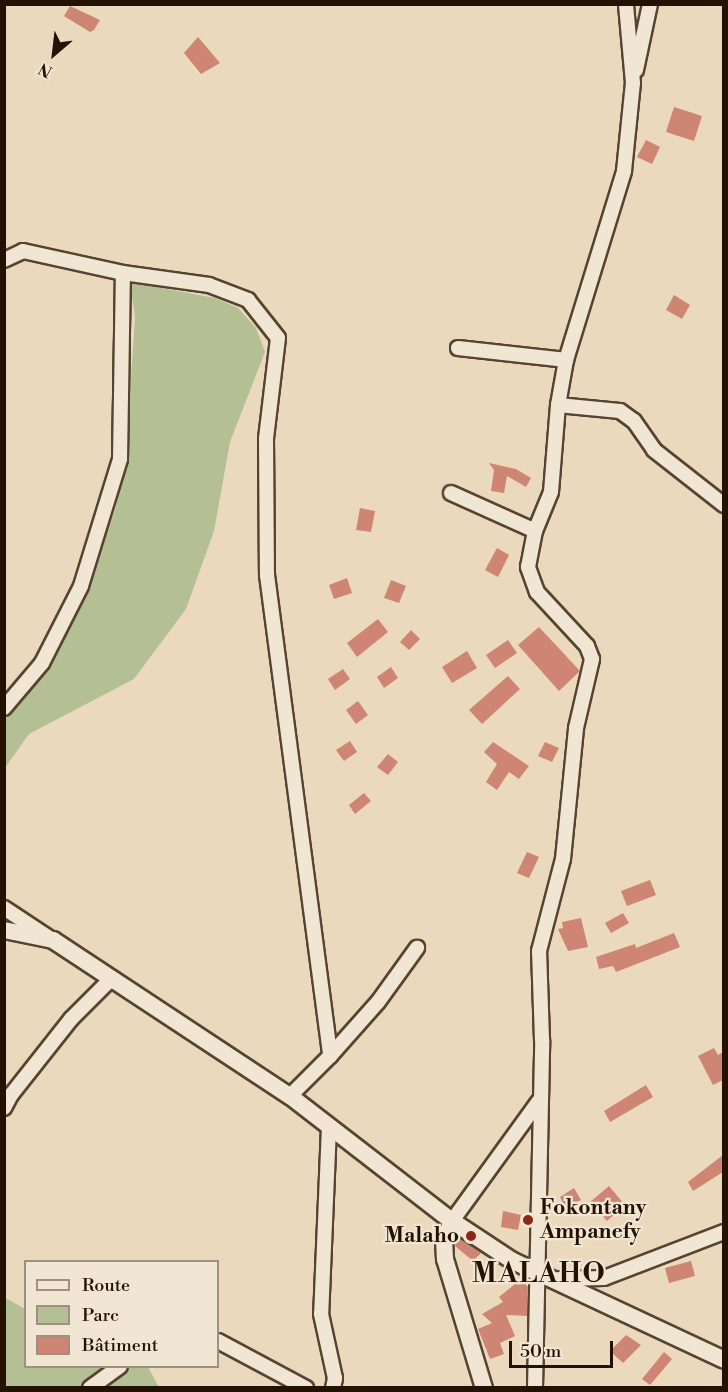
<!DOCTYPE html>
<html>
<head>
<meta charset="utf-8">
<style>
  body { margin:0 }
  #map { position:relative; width:728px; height:1392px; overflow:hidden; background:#ead9bd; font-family:"Libre Bodoni",serif }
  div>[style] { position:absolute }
  .green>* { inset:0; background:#b4c093 }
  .building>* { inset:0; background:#ce8573 }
  .roads { filter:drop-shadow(2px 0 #56442f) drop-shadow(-2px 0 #56442f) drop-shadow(0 2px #56442f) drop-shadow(0 -2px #56442f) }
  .minor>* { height:14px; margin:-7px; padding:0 7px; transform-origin:7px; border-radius:7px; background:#f1e6d4 }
  .tertiary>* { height:16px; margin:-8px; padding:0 8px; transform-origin:8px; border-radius:8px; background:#f1e6d4 }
  .dots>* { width:16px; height:16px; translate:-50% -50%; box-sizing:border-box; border:3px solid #f1e6d4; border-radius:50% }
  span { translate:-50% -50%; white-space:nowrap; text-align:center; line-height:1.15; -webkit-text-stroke:4.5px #f1e6d4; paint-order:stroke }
  .poi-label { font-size:21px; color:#241200; font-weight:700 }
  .left { translate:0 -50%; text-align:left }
  .right { translate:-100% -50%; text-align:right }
  .district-label { font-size:27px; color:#241200; font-weight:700; letter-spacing:1.5px }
  .frame { position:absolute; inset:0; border:6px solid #241200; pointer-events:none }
  .legend { position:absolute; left:24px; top:1260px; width:195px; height:108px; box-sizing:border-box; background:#f1e6d4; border:2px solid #9f917f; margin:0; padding:8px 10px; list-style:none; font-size:18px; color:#241200 }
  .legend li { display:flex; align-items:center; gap:12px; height:30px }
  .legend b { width:30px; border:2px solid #9f917f }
  .north { position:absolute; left:24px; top:24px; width:60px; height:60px; -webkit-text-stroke:4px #f1e6d4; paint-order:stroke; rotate:208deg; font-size:16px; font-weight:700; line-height:24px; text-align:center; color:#241200 }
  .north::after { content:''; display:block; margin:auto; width:21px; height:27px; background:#241200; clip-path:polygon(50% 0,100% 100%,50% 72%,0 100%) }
  .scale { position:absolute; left:509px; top:1341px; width:104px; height:27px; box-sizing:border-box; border:3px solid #241200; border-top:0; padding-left:8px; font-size:18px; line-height:21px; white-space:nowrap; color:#241200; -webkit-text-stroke:4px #f1e6d4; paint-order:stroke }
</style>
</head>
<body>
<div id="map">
  <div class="green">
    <div style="clip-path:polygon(130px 282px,215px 298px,238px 308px,256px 328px,265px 352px,230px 442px,214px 531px,186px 609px,134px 679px,29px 734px,5px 768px,5px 719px,22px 702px,83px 600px,116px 507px,128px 426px,135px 317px)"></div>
    <div style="clip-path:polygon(4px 1297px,25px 1309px,26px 1366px,148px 1367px,159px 1387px,5px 1387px)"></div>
  </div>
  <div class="building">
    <div style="clip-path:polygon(70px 6px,100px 20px,94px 30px,90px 32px,64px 16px)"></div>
    <div style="clip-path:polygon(198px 37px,220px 63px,201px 74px,184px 53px)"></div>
    <div style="clip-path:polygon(674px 107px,702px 116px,694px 141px,666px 132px)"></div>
    <div style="clip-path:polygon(646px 140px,660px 147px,652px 164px,637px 157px)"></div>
    <div style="clip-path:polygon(674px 295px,690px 305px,682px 319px,666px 310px)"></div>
    <div style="clip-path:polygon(489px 463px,516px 469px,531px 478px,526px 487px,507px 476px,504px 493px,491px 491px,494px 470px)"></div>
    <div style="clip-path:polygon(360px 508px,375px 511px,371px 532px,356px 530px)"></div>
    <div style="clip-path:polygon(497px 548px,509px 555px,498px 577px,485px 570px)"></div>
    <div style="clip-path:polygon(347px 578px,352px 593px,334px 599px,329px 585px)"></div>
    <div style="clip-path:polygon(391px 580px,406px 586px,399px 603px,384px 598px)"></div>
    <div style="clip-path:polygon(378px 619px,388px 632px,357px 657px,347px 643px)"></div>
    <div style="clip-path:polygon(539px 627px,580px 671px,559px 691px,518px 645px)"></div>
    <div style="clip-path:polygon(411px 630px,420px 639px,409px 650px,400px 642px)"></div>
    <div style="clip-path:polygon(508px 640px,517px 653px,495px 668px,486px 655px)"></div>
    <div style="clip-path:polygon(467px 651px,477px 668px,452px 683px,442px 667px)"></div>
    <div style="clip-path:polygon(391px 667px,398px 678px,384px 688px,377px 677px)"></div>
    <div style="clip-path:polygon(343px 669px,350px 679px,335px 690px,328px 679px)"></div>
    <div style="clip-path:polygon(508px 676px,520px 689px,482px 724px,469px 710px)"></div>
    <div style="clip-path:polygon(358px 701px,368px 715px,356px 724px,346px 710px)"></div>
    <div style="clip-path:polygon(350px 741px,357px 752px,344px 761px,336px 750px)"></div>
    <div style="clip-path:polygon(493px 742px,529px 766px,519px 779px,509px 772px,497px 790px,486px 782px,497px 764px,484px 752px)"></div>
    <div style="clip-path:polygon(545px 742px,559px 748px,552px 762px,538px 756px)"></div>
    <div style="clip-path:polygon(388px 754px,398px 762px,388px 775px,377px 767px)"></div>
    <div style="clip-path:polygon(364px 793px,371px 801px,355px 814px,349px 805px)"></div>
    <div style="clip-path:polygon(527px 852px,539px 857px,529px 878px,517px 873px)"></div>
    <div style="clip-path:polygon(650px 880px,656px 895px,627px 906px,621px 891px)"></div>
    <div style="clip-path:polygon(623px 913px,629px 923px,611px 933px,605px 923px)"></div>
    <div style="clip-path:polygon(581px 918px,588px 947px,568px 951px,558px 929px,563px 928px,562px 922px)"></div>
    <div style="clip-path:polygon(674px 933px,680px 947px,616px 972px,613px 966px,599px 969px,596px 957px,635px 944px,636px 948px)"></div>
    <div style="clip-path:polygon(714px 1048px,718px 1055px,723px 1052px,723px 1080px,713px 1085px,698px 1056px)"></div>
    <div style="clip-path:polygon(646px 1085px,653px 1097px,610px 1122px,604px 1111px)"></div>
    <div style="clip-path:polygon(723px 1155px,723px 1172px,693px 1191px,688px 1182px)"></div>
    <div style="clip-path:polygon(609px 1186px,625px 1205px,607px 1221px,590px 1202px)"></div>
    <div style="clip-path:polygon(574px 1188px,581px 1200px,566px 1209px,560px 1197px)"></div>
    <div style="clip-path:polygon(503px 1211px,521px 1215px,518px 1230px,501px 1227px)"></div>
    <div style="clip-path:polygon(457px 1237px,481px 1253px,473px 1261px,455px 1246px)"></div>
    <div style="clip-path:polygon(691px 1261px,695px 1276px,669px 1283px,665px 1268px)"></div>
    <div style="clip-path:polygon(521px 1279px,528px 1287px,527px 1316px,506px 1315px,515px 1336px,500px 1343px,504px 1354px,490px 1359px,478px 1329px,492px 1323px,482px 1314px,503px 1302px,499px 1297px)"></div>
    <div style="clip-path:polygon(626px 1335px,641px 1345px,623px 1363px,610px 1351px)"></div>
    <div style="clip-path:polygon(664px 1352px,672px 1359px,650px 1385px,642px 1379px)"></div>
  </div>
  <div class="roads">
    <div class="minor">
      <div style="left:636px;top:70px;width:67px;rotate:-78deg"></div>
      <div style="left:4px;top:260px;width:21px;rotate:-25deg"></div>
      <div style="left:23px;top:251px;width:102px;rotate:12.4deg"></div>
      <div style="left:123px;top:273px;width:87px;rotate:7.9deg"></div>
      <div style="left:209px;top:285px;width:42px;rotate:21deg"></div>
      <div style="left:248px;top:300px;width:48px;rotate:51.7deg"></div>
      <div style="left:278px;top:338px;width:101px;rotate:96.8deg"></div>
      <div style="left:266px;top:438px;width:137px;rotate:89.6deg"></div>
      <div style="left:267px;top:575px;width:485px;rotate:82.5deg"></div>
      <div style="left:330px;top:1056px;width:57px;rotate:135deg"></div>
      <div style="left:458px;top:348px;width:109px;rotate:6.3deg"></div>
      <div style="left:558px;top:405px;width:62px;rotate:5.5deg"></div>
      <div style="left:620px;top:411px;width:17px;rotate:36deg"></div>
      <div style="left:634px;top:421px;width:35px;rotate:55deg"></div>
      <div style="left:654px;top:450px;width:89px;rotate:38.2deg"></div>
      <div style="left:451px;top:493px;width:92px;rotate:24.3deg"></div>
      <div style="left:4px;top:708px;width:59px;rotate:-49.8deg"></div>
      <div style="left:42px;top:663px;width:86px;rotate:-63.1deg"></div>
      <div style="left:81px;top:586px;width:133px;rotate:-72.9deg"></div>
      <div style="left:120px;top:459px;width:186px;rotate:-89.1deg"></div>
      <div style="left:4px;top:908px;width:53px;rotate:33.4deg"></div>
      <div style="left:330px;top:1056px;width:72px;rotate:-48.4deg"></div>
      <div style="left:378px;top:1002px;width:67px;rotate:-54.2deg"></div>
      <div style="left:4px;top:1108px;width:15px;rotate:-62deg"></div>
      <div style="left:11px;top:1095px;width:97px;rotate:-51.7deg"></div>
      <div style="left:71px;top:1019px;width:58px;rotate:-45deg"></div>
      <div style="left:329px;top:1127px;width:187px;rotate:92.4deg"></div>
      <div style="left:321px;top:1314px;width:66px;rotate:77.7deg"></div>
      <div style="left:335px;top:1378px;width:10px;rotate:101deg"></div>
      <div style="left:452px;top:1221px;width:148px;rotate:-54.1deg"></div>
      <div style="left:559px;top:1279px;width:45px;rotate:-1.3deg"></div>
      <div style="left:604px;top:1278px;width:129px;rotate:-21deg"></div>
      <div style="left:218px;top:1341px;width:100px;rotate:28.1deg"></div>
      <div style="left:90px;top:1388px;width:37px;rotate:-36deg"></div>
      <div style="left:535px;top:1388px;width:348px;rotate:-88.8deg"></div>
      <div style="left:542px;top:1040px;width:89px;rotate:-91.9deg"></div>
      <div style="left:539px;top:951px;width:95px;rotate:-75.4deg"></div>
      <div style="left:563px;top:859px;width:132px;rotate:-84.3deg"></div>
      <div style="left:576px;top:728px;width:71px;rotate:-76.9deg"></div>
      <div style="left:592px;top:659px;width:14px;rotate:-111deg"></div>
      <div style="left:587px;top:646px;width:74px;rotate:-132.8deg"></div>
      <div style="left:537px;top:592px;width:27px;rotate:-110deg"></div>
      <div style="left:528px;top:567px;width:37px;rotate:-79deg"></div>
      <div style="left:535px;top:531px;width:42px;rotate:-67.7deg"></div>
      <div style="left:551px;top:492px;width:87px;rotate:-85.4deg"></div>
      <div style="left:558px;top:405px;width:46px;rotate:-79.9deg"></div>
      <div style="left:566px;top:360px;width:198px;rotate:-72.9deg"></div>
      <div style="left:624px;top:171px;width:88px;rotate:-84.2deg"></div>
      <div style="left:633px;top:83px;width:79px;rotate:-95.1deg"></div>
    </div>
    <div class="tertiary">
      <div style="left:4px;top:930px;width:50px;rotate:11.5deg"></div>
      <div style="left:53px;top:940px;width:284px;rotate:33.4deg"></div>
      <div style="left:290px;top:1096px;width:205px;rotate:37.7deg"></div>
      <div style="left:452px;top:1221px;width:73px;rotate:33.3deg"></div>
      <div style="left:513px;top:1261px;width:233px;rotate:25.1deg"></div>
      <div style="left:452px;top:1221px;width:21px;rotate:113deg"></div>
      <div style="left:444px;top:1240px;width:19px;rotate:87deg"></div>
      <div style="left:445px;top:1259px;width:135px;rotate:73.2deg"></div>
    </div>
  </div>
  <div class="dots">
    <div style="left:528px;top:1220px;background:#8f2418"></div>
    <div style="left:471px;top:1236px;background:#8f2418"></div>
  </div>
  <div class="poi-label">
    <span class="left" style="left:540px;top:1220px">Fokontany<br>Ampanefy</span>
    <span class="right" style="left:459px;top:1236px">Malaho</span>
  </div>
  <div class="district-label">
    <span style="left:539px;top:1275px">MALAHO</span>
  </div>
  <div class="frame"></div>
  <ul class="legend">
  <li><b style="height:8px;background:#f1e6d4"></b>Route</li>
  <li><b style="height:16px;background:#b4c093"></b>Parc</li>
  <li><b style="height:16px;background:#ce8573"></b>Bâtiment</li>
  </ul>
  <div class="north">N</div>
  <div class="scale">50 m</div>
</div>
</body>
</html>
